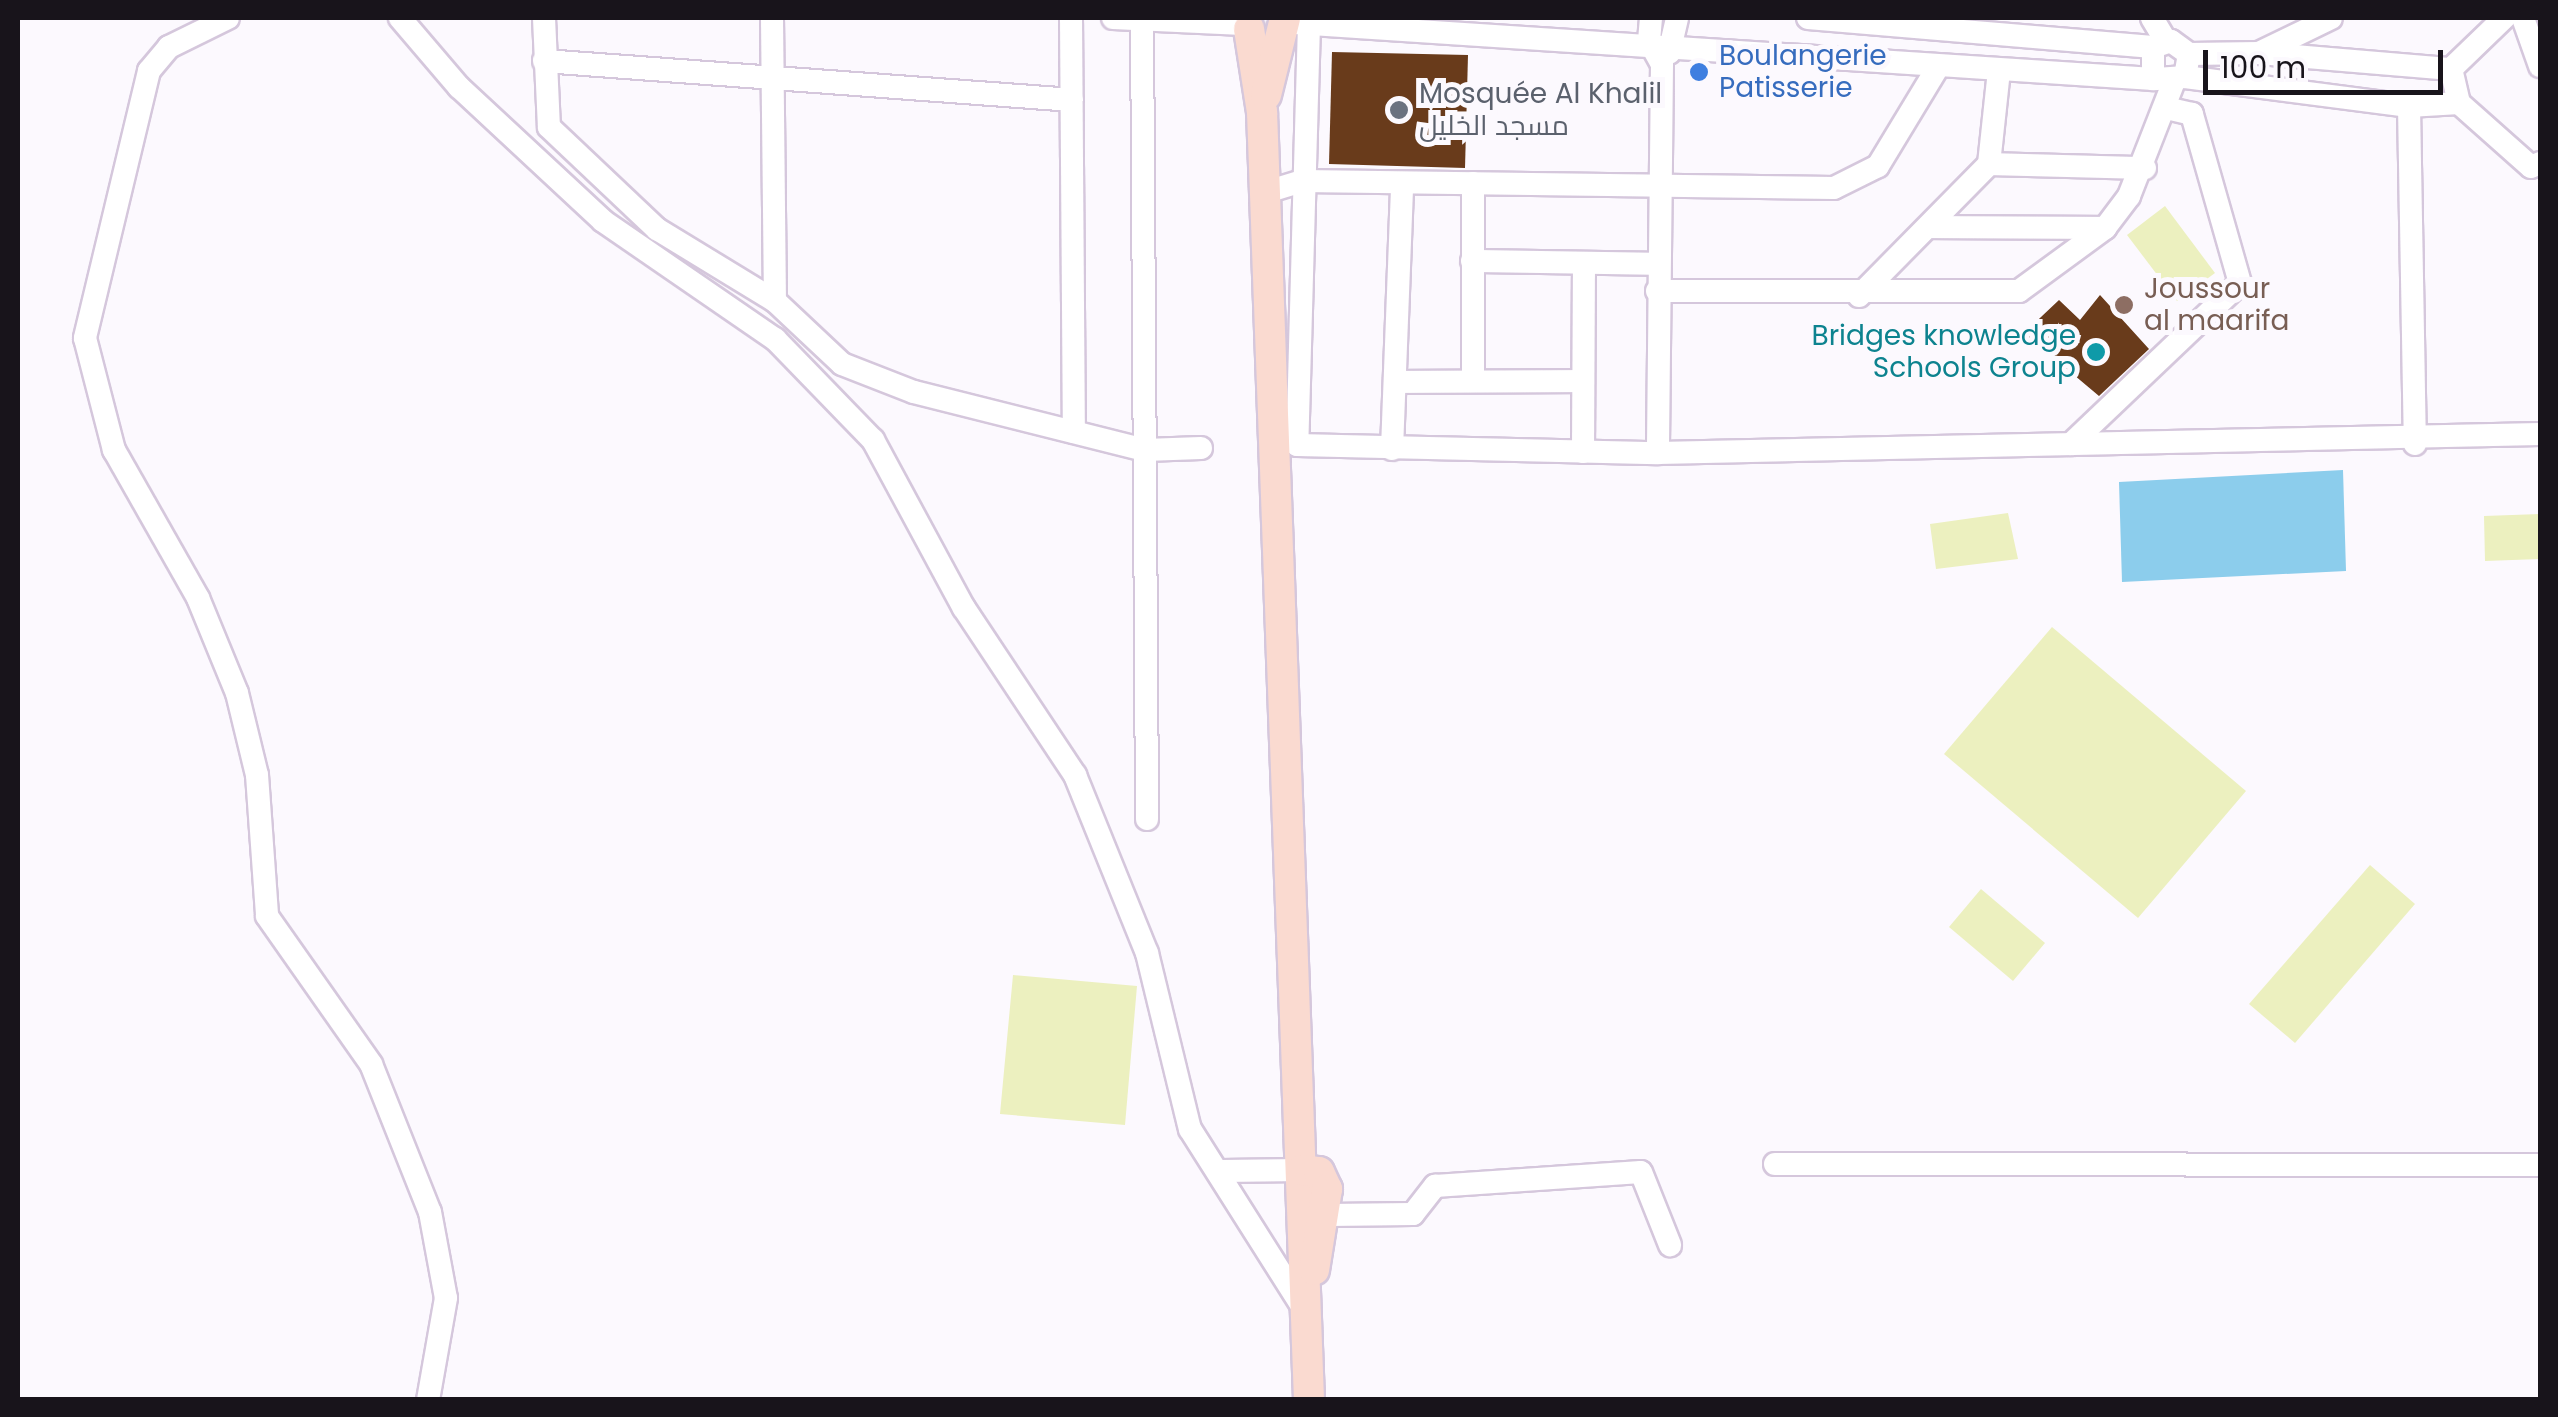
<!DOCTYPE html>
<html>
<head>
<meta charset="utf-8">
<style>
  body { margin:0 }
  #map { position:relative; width:2558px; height:1417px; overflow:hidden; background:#fcf9fe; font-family:Poppins,Cairo,sans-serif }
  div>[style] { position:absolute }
  .green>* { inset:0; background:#ecf0bf }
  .water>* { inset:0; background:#8ccdec }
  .building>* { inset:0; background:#693b1b }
  .roads { filter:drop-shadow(2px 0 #d5c7dc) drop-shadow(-2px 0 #d5c7dc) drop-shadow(0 2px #d5c7dc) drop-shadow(0 -2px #d5c7dc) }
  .minor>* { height:22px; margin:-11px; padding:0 11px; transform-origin:11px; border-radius:11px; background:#fff }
  .major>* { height:30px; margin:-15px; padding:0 15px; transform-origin:15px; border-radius:15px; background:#fadad0 }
  .dots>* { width:28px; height:28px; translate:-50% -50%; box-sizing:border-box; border:5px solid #fcf9fe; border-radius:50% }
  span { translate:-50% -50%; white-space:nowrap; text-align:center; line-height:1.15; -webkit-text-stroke:10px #fcf9fe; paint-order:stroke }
  .shop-label { font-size:28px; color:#366cbe }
  .left { translate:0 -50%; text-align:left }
  .worship-label { font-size:28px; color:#5b616d }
  .education-label { font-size:28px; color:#785e54 }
  .culture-label { font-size:28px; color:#0d838f }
  .right { translate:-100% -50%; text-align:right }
  .frame { position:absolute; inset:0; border:20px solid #18141b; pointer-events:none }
  .scale { position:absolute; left:2203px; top:50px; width:240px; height:45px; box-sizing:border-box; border:5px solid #18141b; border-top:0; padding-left:12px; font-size:30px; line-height:35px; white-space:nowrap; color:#18141b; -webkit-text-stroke:8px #fcf9fe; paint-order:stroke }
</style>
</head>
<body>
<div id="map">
  <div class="green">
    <div style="clip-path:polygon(2165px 206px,2215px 273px,2177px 301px,2127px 235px)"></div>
    <div style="clip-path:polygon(2008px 513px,2018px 559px,1936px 569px,1930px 524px)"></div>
    <div style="clip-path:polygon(2540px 514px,2540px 559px,2485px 561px,2484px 516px)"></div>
    <div style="clip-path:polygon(2052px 627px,2246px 791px,2138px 918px,1944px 754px)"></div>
    <div style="clip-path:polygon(2370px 865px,2415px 904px,2295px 1043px,2249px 1004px)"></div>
    <div style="clip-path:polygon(1981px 889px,2045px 943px,2013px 981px,1949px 927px)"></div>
    <div style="clip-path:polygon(1013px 975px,1137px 986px,1125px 1125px,1000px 1114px)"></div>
  </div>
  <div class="water">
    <div style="clip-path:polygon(2343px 470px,2346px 571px,2122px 582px,2119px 482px)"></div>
  </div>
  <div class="building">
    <div style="clip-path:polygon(1332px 52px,1468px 55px,1465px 168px,1329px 164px)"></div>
    <div style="clip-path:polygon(2100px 295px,2149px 349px,2099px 396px,2024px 333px,2059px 300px,2080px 320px)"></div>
  </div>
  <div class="roads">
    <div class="minor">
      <div style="left:228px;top:18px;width:66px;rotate:153.8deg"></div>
      <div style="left:169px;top:47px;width:31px;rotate:130deg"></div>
      <div style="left:149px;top:71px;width:275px;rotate:103.5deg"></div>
      <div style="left:85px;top:338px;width:116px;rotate:75.5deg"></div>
      <div style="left:114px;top:450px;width:170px;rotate:60.4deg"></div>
      <div style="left:198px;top:598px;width:103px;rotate:67.7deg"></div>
      <div style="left:237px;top:693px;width:84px;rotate:76.3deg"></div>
      <div style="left:257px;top:775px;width:141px;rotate:85.9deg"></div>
      <div style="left:267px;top:916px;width:181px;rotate:54.9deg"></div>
      <div style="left:371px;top:1064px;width:159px;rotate:68.3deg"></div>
      <div style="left:430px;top:1212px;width:87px;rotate:79.5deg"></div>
      <div style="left:446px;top:1298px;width:104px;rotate:100deg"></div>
      <div style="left:400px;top:18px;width:91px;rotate:49.5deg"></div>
      <div style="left:459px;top:87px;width:197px;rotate:42.9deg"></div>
      <div style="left:603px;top:221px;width:209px;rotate:34.5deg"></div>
      <div style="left:775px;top:339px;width:141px;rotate:45.9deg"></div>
      <div style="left:873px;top:440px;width:191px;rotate:61.6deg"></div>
      <div style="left:964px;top:608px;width:201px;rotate:56.4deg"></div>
      <div style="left:1075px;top:775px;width:192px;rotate:68deg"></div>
      <div style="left:1147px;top:953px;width:181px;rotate:76.3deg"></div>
      <div style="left:1190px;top:1129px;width:215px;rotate:57.7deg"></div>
      <div style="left:544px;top:18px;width:109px;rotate:87.4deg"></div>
      <div style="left:549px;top:127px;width:149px;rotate:43.4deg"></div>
      <div style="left:657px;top:229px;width:138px;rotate:31.4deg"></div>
      <div style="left:775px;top:301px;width:92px;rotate:43.2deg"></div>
      <div style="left:842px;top:364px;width:77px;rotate:21.3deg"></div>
      <div style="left:914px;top:392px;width:238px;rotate:14.1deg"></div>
      <div style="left:1145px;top:450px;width:56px;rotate:-2deg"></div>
      <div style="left:772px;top:18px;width:283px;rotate:89.4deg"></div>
      <div style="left:1071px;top:18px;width:414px;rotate:89.6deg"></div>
      <div style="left:1113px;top:18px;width:130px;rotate:2.6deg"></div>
      <div style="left:1142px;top:18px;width:801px;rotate:89.64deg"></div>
      <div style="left:1651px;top:18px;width:23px;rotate:95deg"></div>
      <div style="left:1649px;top:41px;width:26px;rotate:61deg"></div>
      <div style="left:1662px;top:64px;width:389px;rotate:90.6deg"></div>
      <div style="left:1808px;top:18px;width:346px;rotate:4.8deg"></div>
      <div style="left:2153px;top:47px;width:19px;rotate:-18deg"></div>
      <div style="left:2171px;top:41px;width:22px;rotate:36deg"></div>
      <div style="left:2189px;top:54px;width:23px;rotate:100deg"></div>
      <div style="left:2185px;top:77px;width:32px;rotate:176deg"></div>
      <div style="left:2153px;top:79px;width:32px;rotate:-90deg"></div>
      <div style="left:2152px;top:18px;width:27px;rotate:59deg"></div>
      <div style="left:2523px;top:18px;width:51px;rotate:70.5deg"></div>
      <div style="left:1296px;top:23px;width:859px;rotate:3.74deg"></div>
      <div style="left:1309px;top:24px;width:421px;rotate:91.6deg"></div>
      <div style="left:1297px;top:445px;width:361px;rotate:1.3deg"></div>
      <div style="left:1658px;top:453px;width:882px;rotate:-1.23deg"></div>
      <div style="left:1669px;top:53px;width:36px;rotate:-77deg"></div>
      <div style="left:2259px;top:53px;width:193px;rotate:4.8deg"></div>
      <div style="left:2189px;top:54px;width:70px;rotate:-0.8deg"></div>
      <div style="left:2259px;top:53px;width:80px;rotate:-25.9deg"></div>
      <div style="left:544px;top:61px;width:529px;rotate:4.22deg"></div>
      <div style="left:2185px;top:77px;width:226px;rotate:7.4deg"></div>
      <div style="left:2409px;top:106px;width:50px;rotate:-3.4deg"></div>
      <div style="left:2459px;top:103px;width:96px;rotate:41.6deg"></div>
      <div style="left:2531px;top:167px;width:10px;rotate:-24deg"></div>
      <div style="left:2459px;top:103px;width:35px;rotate:-103deg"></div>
      <div style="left:2451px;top:69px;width:74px;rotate:-43.9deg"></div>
      <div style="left:2409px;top:106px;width:338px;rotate:89deg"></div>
      <div style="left:1989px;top:164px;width:156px;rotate:1.5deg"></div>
      <div style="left:1263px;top:193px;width:41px;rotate:-17.1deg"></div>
      <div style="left:1302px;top:181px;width:532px;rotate:0.75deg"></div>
      <div style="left:1834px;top:188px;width:49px;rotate:-26.6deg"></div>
      <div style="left:1878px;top:166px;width:116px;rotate:-58.8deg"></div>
      <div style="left:1929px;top:227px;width:176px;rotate:0.3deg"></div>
      <div style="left:1472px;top:261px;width:185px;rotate:0.9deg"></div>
      <div style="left:1657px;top:291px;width:362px"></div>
      <div style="left:2019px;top:291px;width:107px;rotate:-36.2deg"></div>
      <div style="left:2105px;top:228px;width:40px;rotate:-53deg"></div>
      <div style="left:2129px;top:196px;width:120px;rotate:-68.6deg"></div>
      <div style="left:1859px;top:296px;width:185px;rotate:-45.4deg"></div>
      <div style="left:1989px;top:164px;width:94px;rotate:-83.9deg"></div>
      <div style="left:1473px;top:381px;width:198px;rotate:-90deg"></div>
      <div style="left:1397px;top:382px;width:186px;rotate:-0.3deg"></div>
      <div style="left:2071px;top:444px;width:233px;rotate:-43.6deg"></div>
      <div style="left:2240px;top:283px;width:176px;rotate:-105.9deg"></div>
      <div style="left:2192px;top:114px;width:26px;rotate:-167deg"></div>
      <div style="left:1392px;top:449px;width:266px;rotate:-87.8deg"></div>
      <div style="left:1583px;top:452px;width:188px;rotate:-89.7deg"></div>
      <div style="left:1775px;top:1164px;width:765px;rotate:0.07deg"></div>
      <div style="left:1222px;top:1171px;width:80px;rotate:-0.7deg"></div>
      <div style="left:1328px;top:1215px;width:85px;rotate:-0.7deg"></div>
      <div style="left:1413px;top:1214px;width:36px;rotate:-52deg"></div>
      <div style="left:1435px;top:1186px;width:206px;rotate:-3.9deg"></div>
      <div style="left:1641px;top:1172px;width:79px;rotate:68.3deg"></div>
    </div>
    <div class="major">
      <div style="left:1249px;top:29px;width:84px;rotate:81.1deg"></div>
      <div style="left:1262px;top:112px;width:1289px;rotate:87.91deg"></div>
      <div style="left:1266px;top:95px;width:79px;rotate:-76.1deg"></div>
      <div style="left:1302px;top:1170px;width:17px;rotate:7deg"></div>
      <div style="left:1319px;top:1172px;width:19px;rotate:65deg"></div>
      <div style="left:1327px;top:1189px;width:82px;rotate:99.1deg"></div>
    </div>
  </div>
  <div class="dots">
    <div style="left:1699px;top:72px;background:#3f7fe0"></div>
    <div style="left:1399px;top:110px;background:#6b7280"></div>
    <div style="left:2124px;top:305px;background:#8d6e63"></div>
    <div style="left:2096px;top:352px;background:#0f9aa8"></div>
  </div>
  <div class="shop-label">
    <span class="left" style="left:1719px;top:72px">Boulangerie<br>Patisserie</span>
  </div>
  <div class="worship-label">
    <span class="left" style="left:1419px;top:110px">Mosquée Al Khalil<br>مسجد الخليل</span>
  </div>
  <div class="education-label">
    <span class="left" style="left:2144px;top:305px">Joussour<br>al maarifa</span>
  </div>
  <div class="culture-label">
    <span class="right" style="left:2076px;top:352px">Bridges knowledge<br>Schools Group</span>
  </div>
  <div class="frame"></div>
  <div class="scale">100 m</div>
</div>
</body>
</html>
